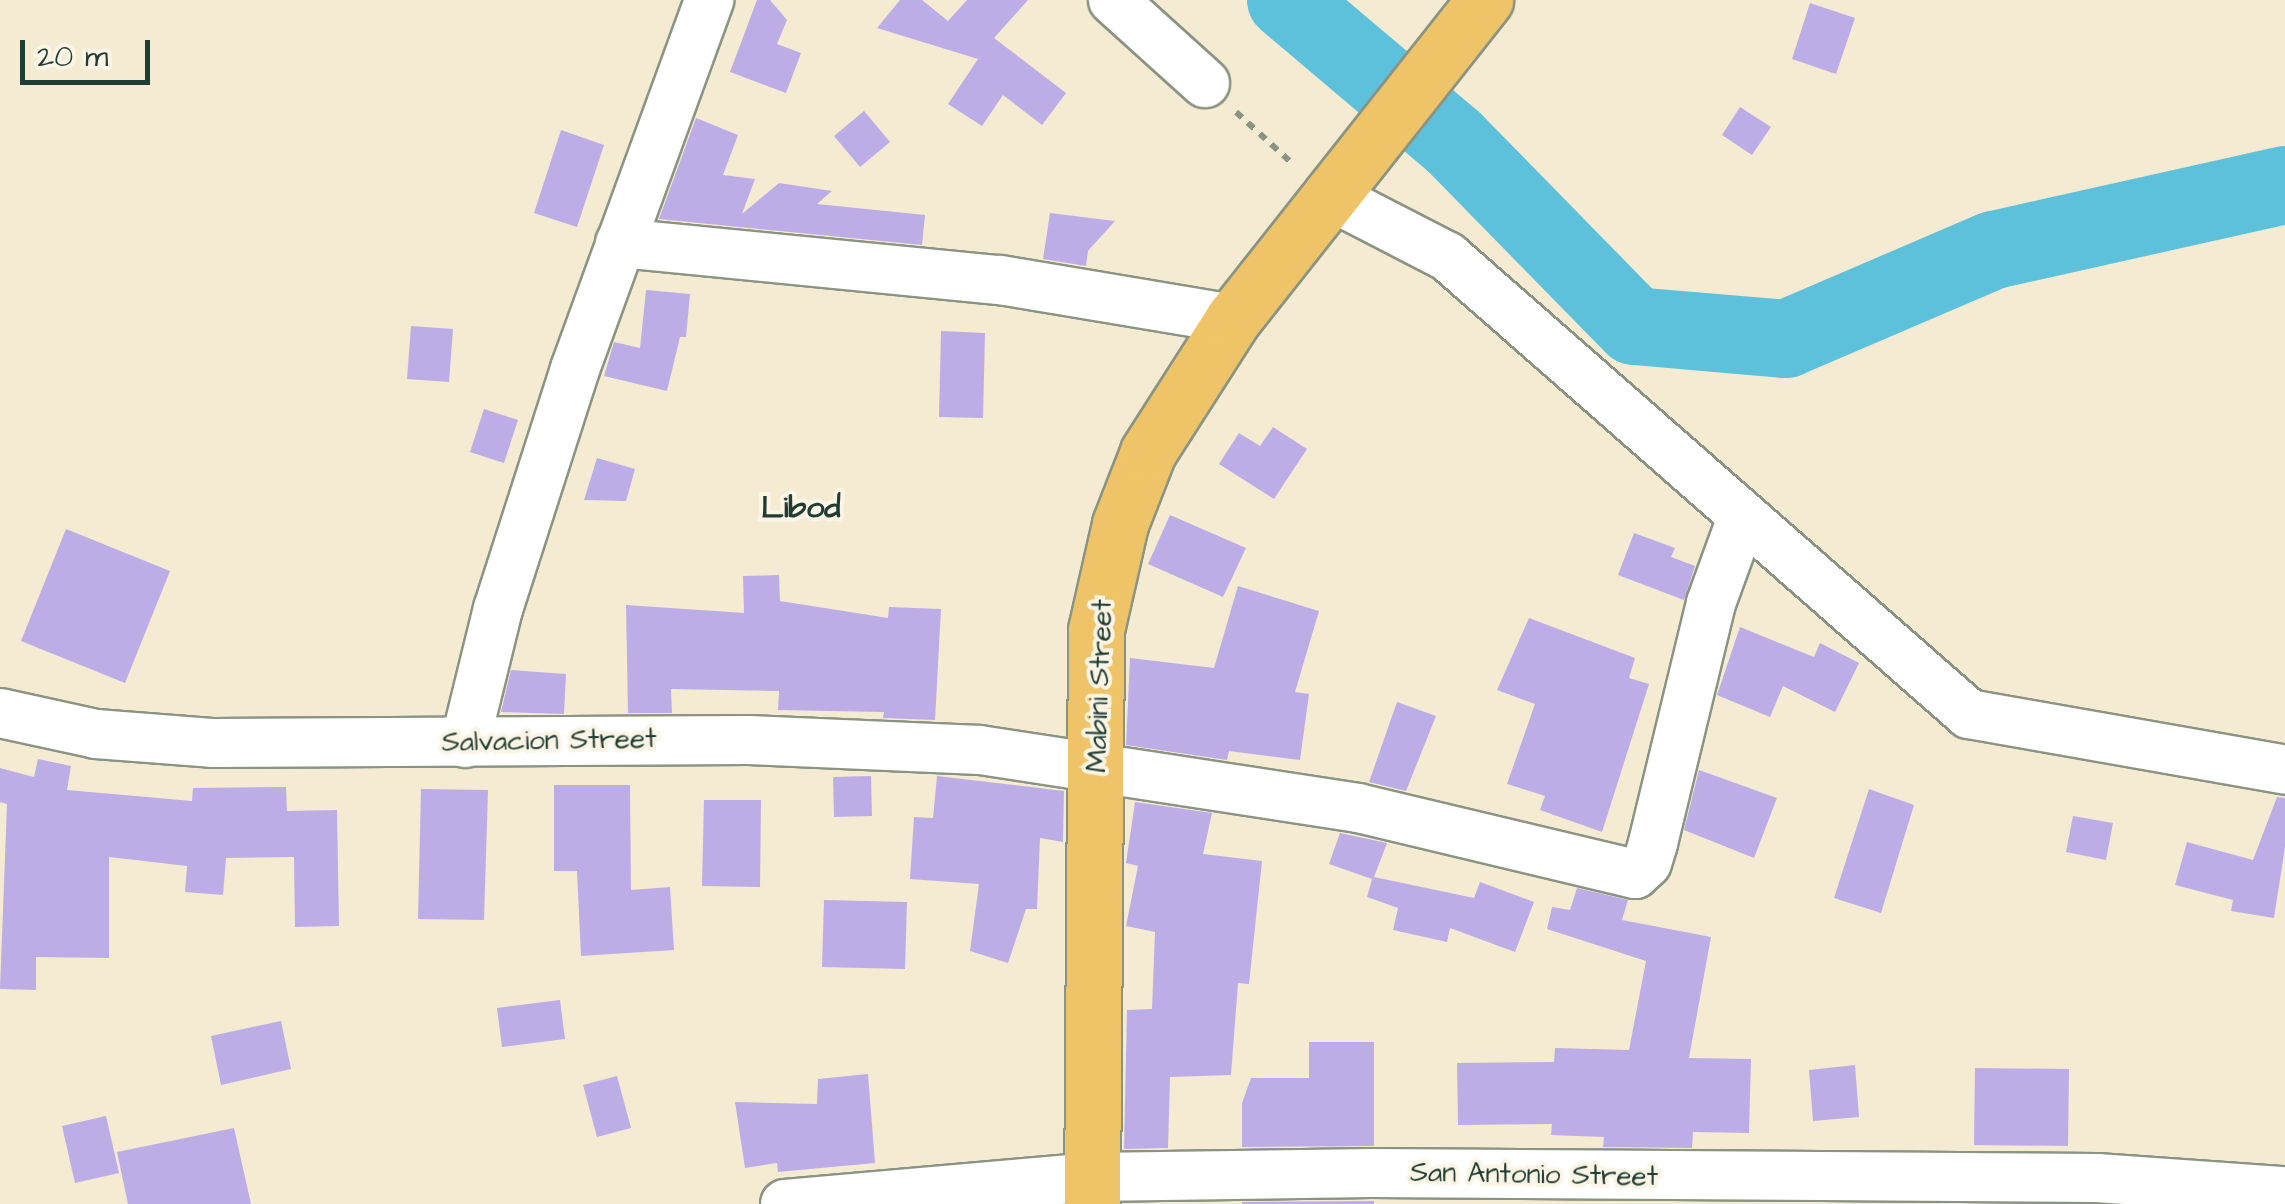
<!DOCTYPE html>
<html>
<head>
<meta charset="utf-8">
<style>
  body { margin:0 }
  #map { position:relative; width:2285px; height:1204px; overflow:hidden; background:#f4ebd2; font-family:"Architects Daughter",sans-serif }
  div>[style] { position:absolute }
  .river>* { height:78px; margin:-39px; padding:0 39px; transform-origin:39px; border-radius:39px; background:#5dc1db }
  .building>* { inset:0; background:#bdade7 }
  .path>* { height:6px; margin-top:-3px; transform-origin:0; background:repeating-linear-gradient(90deg,#8a9483 0 8px,transparent 0 16px) }
  .roads { filter:drop-shadow(2px 0 #8a9483) drop-shadow(-2px 0 #8a9483) drop-shadow(0 2px #8a9483) drop-shadow(0 -2px #8a9483) }
  .minor>* { height:48px; margin:-24px; padding:0 24px; transform-origin:24px; border-radius:24px; background:#fff }
  .primary>* { height:55px; margin:-27.5px; padding:0 27.5px; transform-origin:27.5px; border-radius:27.5px; background:#efc469 }
  span { translate:-50% -50%; white-space:nowrap; text-align:center; line-height:1.15; -webkit-text-stroke:8px #fcf5e5; paint-order:stroke }
  .street-label { font-size:28px; color:#1f3d34 }
  .quarter-label { font-size:32px; color:#1f3d34; font-weight:700 }
  .scale { position:absolute; left:20px; top:40px; width:130px; height:45px; box-sizing:border-box; border:5px solid #1f3d34; border-top:0; padding-left:12px; font-size:30px; line-height:35px; white-space:nowrap; color:#1f3d34; -webkit-text-stroke:8px #fcf5e5; paint-order:stroke }
</style>
</head>
<body>
<div id="map">
  <div class="river">
    <div style="left:1286px;top:0;width:219px;rotate:40.2deg"></div>
    <div style="left:1453px;top:141px;width:259px;rotate:45.6deg"></div>
    <div style="left:1634px;top:326px;width:153px;rotate:4.9deg"></div>
    <div style="left:1786px;top:339px;width:226px;rotate:-23.2deg"></div>
    <div style="left:1994px;top:250px;width:298px;rotate:-12.6deg"></div>
  </div>
  <div class="building">
    <div style="clip-path:polygon(757px 0,770px 0,787px 20px,777px 44px,801px 53px,786px 93px,730px 72px)"></div>
    <div style="clip-path:polygon(900px 0,922px 0,948px 21px,967px 0,1028px 0,994px 38px,1066px 93px,1042px 125px,1003px 95px,982px 126px,948px 104px,978px 59px,877px 28px)"></div>
    <div style="clip-path:polygon(1810px 3px,1855px 18px,1836px 74px,1792px 59px)"></div>
    <div style="clip-path:polygon(1740px 107px,1771px 127px,1752px 155px,1722px 135px)"></div>
    <div style="clip-path:polygon(864px 111px,890px 142px,860px 167px,834px 136px)"></div>
    <div style="clip-path:polygon(696px 118px,738px 135px,723px 175px,755px 179px,742px 214px,779px 183px,832px 191px,817px 204px,925px 215px,922px 245px,659px 219px)"></div>
    <div style="clip-path:polygon(561px 130px,604px 145px,577px 227px,534px 213px)"></div>
    <div style="clip-path:polygon(1050px 213px,1115px 221px,1088px 251px,1086px 266px,1043px 259px)"></div>
    <div style="clip-path:polygon(646px 290px,690px 294px,686px 337px,680px 337px,667px 391px,604px 376px,614px 342px,640px 348px)"></div>
    <div style="clip-path:polygon(411px 326px,453px 329px,449px 382px,407px 379px)"></div>
    <div style="clip-path:polygon(941px 331px,985px 333px,983px 418px,939px 417px)"></div>
    <div style="clip-path:polygon(484px 409px,518px 420px,504px 463px,470px 452px)"></div>
    <div style="clip-path:polygon(1273px 427px,1307px 449px,1274px 499px,1219px 464px,1239px 433px,1260px 446px)"></div>
    <div style="clip-path:polygon(597px 458px,635px 469px,626px 501px,584px 500px)"></div>
    <div style="clip-path:polygon(1170px 515px,1246px 548px,1223px 597px,1148px 564px)"></div>
    <div style="clip-path:polygon(66px 529px,170px 571px,125px 683px,21px 641px)"></div>
    <div style="clip-path:polygon(1634px 533px,1675px 548px,1671px 557px,1695px 566px,1684px 600px,1618px 575px)"></div>
    <div style="clip-path:polygon(779px 575px,780px 601px,888px 618px,889px 607px,941px 609px,935px 720px,883px 718px,884px 712px,778px 710px,779px 691px,671px 689px,672px 713px,628px 713px,626px 605px,744px 613px,743px 576px)"></div>
    <div style="clip-path:polygon(1238px 586px,1319px 611px,1295px 692px,1309px 694px,1300px 760px,1229px 751px,1227px 760px,1126px 745px,1130px 658px,1214px 668px)"></div>
    <div style="clip-path:polygon(1529px 618px,1635px 658px,1629px 678px,1649px 684px,1602px 832px,1540px 810px,1545px 796px,1507px 784px,1535px 704px,1497px 690px)"></div>
    <div style="clip-path:polygon(1740px 627px,1814px 657px,1820px 643px,1859px 663px,1835px 712px,1783px 686px,1770px 717px,1717px 695px)"></div>
    <div style="clip-path:polygon(511px 670px,566px 674px,564px 714px,501px 712px)"></div>
    <div style="clip-path:polygon(1397px 702px,1436px 716px,1406px 791px,1369px 782px)"></div>
    <div style="clip-path:polygon(38px 759px,71px 766px,67px 790px,192px 801px,193px 788px,286px 787px,287px 811px,337px 810px,339px 926px,295px 927px,294px 857px,226px 858px,223px 895px,185px 892px,187px 866px,109px 857px,109px 958px,36px 957px,36px 990px,0 989px,7px 804px,0 802px,0 768px,34px 777px)"></div>
    <div style="clip-path:polygon(1699px 770px,1777px 798px,1754px 858px,1684px 830px)"></div>
    <div style="clip-path:polygon(871px 776px,872px 816px,834px 817px,833px 777px)"></div>
    <div style="clip-path:polygon(937px 776px,1064px 791px,1063px 842px,1040px 838px,1037px 909px,1026px 909px,1008px 963px,970px 951px,979px 884px,910px 879px,914px 817px,933px 818px)"></div>
    <div style="clip-path:polygon(554px 785px,630px 785px,631px 890px,670px 887px,674px 950px,581px 956px,577px 871px,554px 871px)"></div>
    <div style="clip-path:polygon(421px 789px,488px 790px,484px 920px,418px 919px)"></div>
    <div style="clip-path:polygon(1869px 789px,1914px 805px,1881px 913px,1834px 898px)"></div>
    <div style="clip-path:polygon(2277px 797px,2285px 798px,2285px 847px,2274px 918px,2231px 911px,2233px 900px,2175px 885px,2187px 842px,2253px 860px)"></div>
    <div style="clip-path:polygon(704px 800px,761px 800px,760px 887px,702px 886px)"></div>
    <div style="clip-path:polygon(1135px 802px,1212px 813px,1203px 854px,1262px 861px,1249px 984px,1238px 983px,1231px 1075px,1170px 1077px,1168px 1148px,1124px 1149px,1127px 1010px,1152px 1009px,1155px 932px,1126px 926px,1138px 866px,1126px 863px)"></div>
    <div style="clip-path:polygon(2073px 816px,2113px 823px,2106px 860px,2066px 852px)"></div>
    <div style="clip-path:polygon(1340px 833px,1387px 843px,1374px 877px,1474px 898px,1480px 882px,1534px 902px,1515px 952px,1450px 928px,1447px 942px,1393px 930px,1398px 908px,1367px 897px,1372px 879px,1329px 864px)"></div>
    <div style="clip-path:polygon(1577px 888px,1628px 900px,1622px 920px,1711px 937px,1689px 1058px,1751px 1059px,1749px 1133px,1693px 1132px,1692px 1148px,1603px 1147px,1604px 1137px,1551px 1135px,1552px 1124px,1458px 1125px,1457px 1063px,1554px 1062px,1555px 1048px,1629px 1050px,1646px 961px,1547px 929px,1552px 907px,1570px 910px)"></div>
    <div style="clip-path:polygon(824px 900px,907px 902px,905px 969px,822px 967px)"></div>
    <div style="clip-path:polygon(560px 1000px,565px 1039px,502px 1047px,497px 1008px)"></div>
    <div style="clip-path:polygon(281px 1021px,291px 1069px,221px 1085px,211px 1036px)"></div>
    <div style="clip-path:polygon(1309px 1042px,1374px 1042px,1374px 1146px,1242px 1147px,1242px 1103px,1251px 1078px,1309px 1078px)"></div>
    <div style="clip-path:polygon(1855px 1065px,1859px 1117px,1813px 1121px,1809px 1070px)"></div>
    <div style="clip-path:polygon(1975px 1068px,2069px 1069px,2068px 1146px,1974px 1145px)"></div>
    <div style="clip-path:polygon(868px 1074px,875px 1163px,778px 1172px,777px 1163px,745px 1168px,735px 1102px,817px 1104px,818px 1079px)"></div>
    <div style="clip-path:polygon(617px 1076px,631px 1128px,597px 1137px,583px 1085px)"></div>
    <div style="clip-path:polygon(106px 1116px,119px 1173px,75px 1183px,62px 1126px)"></div>
    <div style="clip-path:polygon(234px 1128px,251px 1204px,128px 1204px,117px 1152px)"></div>
    <div style="clip-path:polygon(1374px 1201px,1374px 1204px,1242px 1204px,1242px 1202px)"></div>
  </div>
  <div class="path">
    <div style="left:1236px;top:112px;width:77px;rotate:42.4deg"></div>
  </div>
  <div class="roads">
    <div class="minor">
      <div style="left:1113px;top:0;width:124px;rotate:42.1deg"></div>
      <div style="left:1328px;top:195px;width:135px;rotate:27.3deg"></div>
      <div style="left:1448px;top:257px;width:693px;rotate:41.26deg"></div>
      <div style="left:1969px;top:714px;width:321px;rotate:10deg"></div>
      <div style="left:620px;top:243px;width:382px;rotate:5.6deg"></div>
      <div style="left:1000px;top:280px;width:236px;rotate:9.5deg"></div>
      <div style="left:0;top:713px;width:98px;rotate:12.3deg"></div>
      <div style="left:96px;top:734px;width:116px;rotate:4.4deg"></div>
      <div style="left:212px;top:743px;width:537px;rotate:-0.32deg"></div>
      <div style="left:749px;top:740px;width:231px;rotate:2.5deg"></div>
      <div style="left:980px;top:750px;width:382px;rotate:8.7deg"></div>
      <div style="left:1358px;top:808px;width:285px;rotate:13.4deg"></div>
      <div style="left:1635px;top:874px;width:16px;rotate:-43deg"></div>
      <div style="left:1647px;top:863px;width:21px;rotate:-73deg"></div>
      <div style="left:1653px;top:843px;width:247px;rotate:-76.4deg"></div>
      <div style="left:1711px;top:603px;width:90px;rotate:-70deg"></div>
      <div style="left:465px;top:743px;width:138px;rotate:-76.2deg"></div>
      <div style="left:498px;top:609px;width:252px;rotate:-72.2deg"></div>
      <div style="left:575px;top:369px;width:393px;rotate:-70deg"></div>
      <div style="left:785px;top:1204px;width:307px;rotate:-5deg"></div>
      <div style="left:1091px;top:1177px;width:280px;rotate:-0.8deg"></div>
      <div style="left:1371px;top:1173px;width:726px;rotate:0.39deg"></div>
      <div style="left:2097px;top:1178px;width:188px;rotate:4deg"></div>
    </div>
    <div class="primary">
      <div style="left:1092px;top:1204px;width:574px;rotate:-89.6deg"></div>
      <div style="left:1096px;top:630px;width:109px;rotate:-77.2deg"></div>
      <div style="left:1120px;top:524px;width:77px;rotate:-68.7deg"></div>
      <div style="left:1148px;top:452px;width:158px;rotate:-57.4deg"></div>
      <div style="left:1233px;top:319px;width:407px;rotate:-51.7deg"></div>
    </div>
  </div>
  <div class="street-label">
    <span style="left:1100px;top:686px;rotate:-88deg">Mabini Street</span>
    <span style="left:549px;top:741px;rotate:-1deg">Salvacion Street</span>
    <span style="left:1534px;top:1175px;rotate:1deg">San Antonio Street</span>
  </div>
  <div class="quarter-label">
    <span style="left:801px;top:508px">Libod</span>
  </div>
  <div class="scale">20 m</div>
</div>
</body>
</html>
